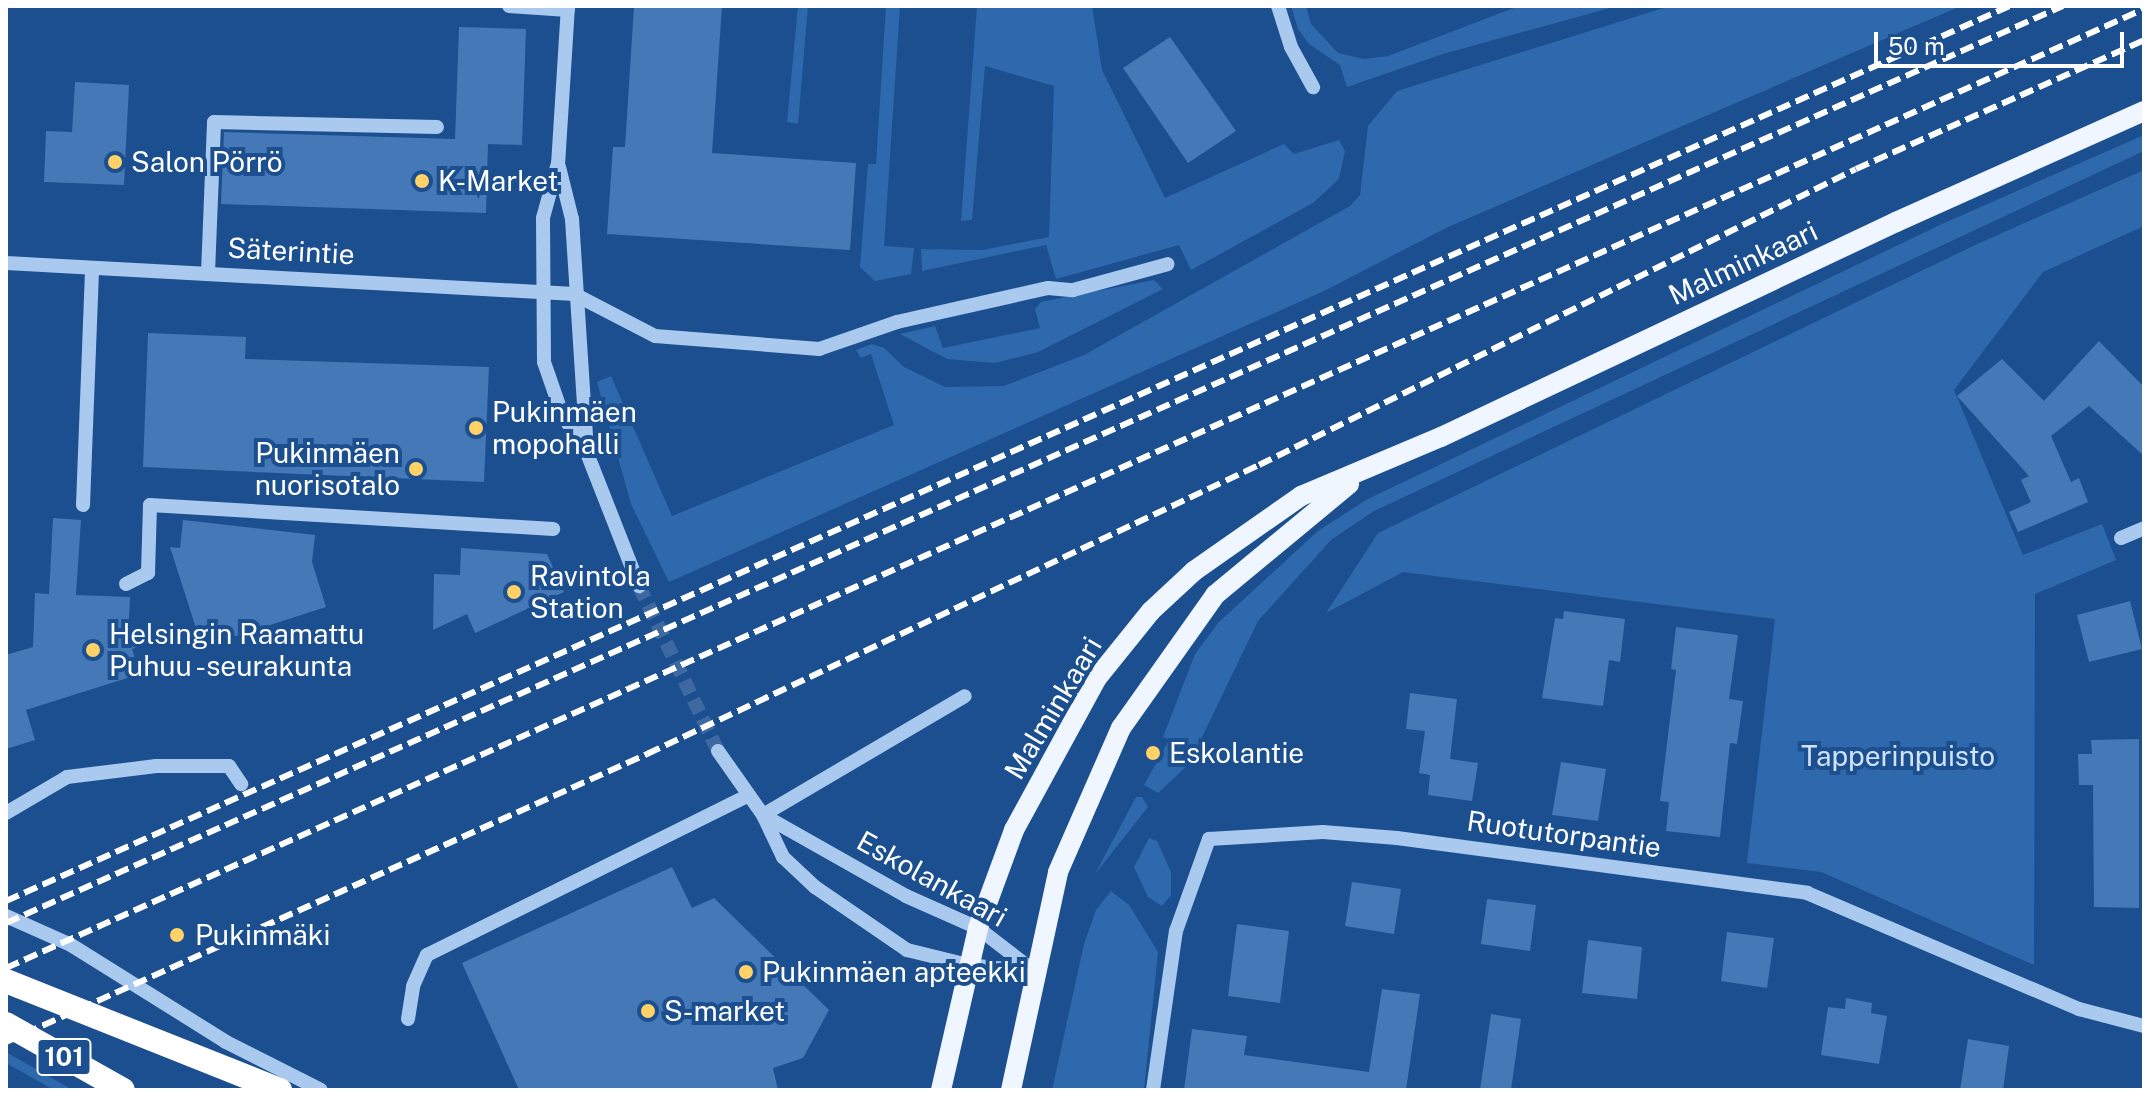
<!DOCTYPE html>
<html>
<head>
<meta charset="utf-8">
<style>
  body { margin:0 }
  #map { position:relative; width:2150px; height:1096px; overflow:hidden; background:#1b4f8f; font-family:"Public Sans",sans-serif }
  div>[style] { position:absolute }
  .green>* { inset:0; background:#2e69ad }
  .building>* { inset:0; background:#4478b7 }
  .minor-tunnel>* { height:14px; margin-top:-7px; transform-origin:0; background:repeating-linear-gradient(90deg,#3d69a0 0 14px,transparent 0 21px) }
  .minor>* { height:14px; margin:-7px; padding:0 7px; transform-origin:7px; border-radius:7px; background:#a9c9ee }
  .major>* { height:20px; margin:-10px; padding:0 10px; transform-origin:10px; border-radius:10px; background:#f0f6ff }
  .highway>* { height:24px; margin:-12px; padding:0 12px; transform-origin:12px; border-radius:12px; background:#fff }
  .rail>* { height:6px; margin-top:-3px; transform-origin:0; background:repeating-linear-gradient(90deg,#fff 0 14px,transparent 0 20px) }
  .dots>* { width:22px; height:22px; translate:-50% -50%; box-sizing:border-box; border:4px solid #1b4f8f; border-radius:50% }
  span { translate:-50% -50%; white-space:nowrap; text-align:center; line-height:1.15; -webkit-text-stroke:8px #1b4f8f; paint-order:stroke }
  .shield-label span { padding:2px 6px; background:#1b4f8f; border:2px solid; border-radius:6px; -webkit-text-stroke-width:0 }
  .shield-label { font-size:26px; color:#fff; font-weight:700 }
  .poi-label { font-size:28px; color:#fff }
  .left { translate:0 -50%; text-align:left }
  .right { translate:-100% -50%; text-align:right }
  .street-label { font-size:28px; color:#fff }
  .park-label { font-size:28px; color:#cfe3fa }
  .frame { position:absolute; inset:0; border:8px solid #fff; pointer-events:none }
  .scale { position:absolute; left:1874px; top:32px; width:250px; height:36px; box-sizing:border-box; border:4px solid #fff; border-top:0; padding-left:10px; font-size:24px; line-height:28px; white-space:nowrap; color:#fff; -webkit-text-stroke:6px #1b4f8f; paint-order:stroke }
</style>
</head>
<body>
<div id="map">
  <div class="green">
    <div style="clip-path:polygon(798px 6px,808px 6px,798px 124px,787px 122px)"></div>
    <div style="clip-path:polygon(886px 6px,900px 6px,884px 246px,914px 248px,911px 274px,875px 281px,860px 267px,868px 164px,876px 164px)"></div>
    <div style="clip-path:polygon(977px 6px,1092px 6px,1102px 70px,1165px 198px,1284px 144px,1294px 154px,1339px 140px,1345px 151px,1339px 179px,1313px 203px,1191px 270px,1179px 245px,1056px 279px,1046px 245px,922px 271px,921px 249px,982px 250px,1049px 237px,1054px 86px,985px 66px,972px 220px,961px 221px)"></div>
    <div style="clip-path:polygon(1291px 6px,1306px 6px,1311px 24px,1338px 53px,1364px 59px,1388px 56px,1519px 6px,1617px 6px,1443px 54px,1347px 87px,1340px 65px,1309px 44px,1298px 29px)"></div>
    <div style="clip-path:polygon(1670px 6px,1961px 6px,1448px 227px,1324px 291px,669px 582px,631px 504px,597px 382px,611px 376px,672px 516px,894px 425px,871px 354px,861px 358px,856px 350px,872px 344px,884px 348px,904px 367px,945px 387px,1004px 386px,1084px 355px,1350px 206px,1360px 195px,1368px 126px,1397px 91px)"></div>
    <div style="clip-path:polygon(2144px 135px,2144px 151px,1374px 511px,1331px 540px,1258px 621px,1189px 764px,1158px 793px,1144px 785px,1169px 740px,1163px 737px,1195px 654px,1218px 623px,1318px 531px,1366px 500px,1942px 224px)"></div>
    <div style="clip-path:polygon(2144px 170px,2144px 226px,2043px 272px,1954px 390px,2023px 555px,2102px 524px,2116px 560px,2035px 594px,2034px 965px,1821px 872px,1747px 863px,1775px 619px,1403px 572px,1326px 613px,1378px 533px,1975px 245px)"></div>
    <div style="clip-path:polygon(1154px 280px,1163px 289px,1038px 352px,995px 363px,947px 359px,900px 334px,935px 326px,943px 348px,1040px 328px,1035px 309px,1041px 302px)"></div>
    <div style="clip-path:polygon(1136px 797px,1142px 797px,1148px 807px,1095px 874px)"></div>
    <div style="clip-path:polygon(1149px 838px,1157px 841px,1171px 872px,1171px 895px,1162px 906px,1148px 897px,1134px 867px)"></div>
    <div style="clip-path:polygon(1111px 891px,1129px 905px,1158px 952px,1144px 1090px,1052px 1090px,1084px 944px,1096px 910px)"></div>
    <div style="clip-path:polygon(6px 1052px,73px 1090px,54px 1090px,6px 1063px)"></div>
  </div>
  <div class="building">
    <div style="clip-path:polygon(634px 6px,722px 6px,712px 153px,856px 163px,850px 250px,607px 234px,613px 147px,625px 147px)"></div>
    <div style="clip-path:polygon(459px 27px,526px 29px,522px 145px,488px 144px,486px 213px,221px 204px,224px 132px,455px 139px)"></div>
    <div style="clip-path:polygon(1170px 37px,1236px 131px,1188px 163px,1123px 68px)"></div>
    <div style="clip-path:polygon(75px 82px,129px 85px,124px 185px,44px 182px,46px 131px,72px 132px)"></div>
    <div style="clip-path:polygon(148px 333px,246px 337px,245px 359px,489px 367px,484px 482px,143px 467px)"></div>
    <div style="clip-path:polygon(2099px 341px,2144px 387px,2144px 456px,2089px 406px,2051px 436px,2071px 482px,2079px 478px,2088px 502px,2018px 532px,2009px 512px,2031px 502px,2021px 480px,2029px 476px,1957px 396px,2002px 359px,2044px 401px)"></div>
    <div style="clip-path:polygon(53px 518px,81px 520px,76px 595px,130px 597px,129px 619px,138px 647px,132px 649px,140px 674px,26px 710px,35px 740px,6px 749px,6px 655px,33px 647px,35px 593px,49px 594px)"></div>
    <div style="clip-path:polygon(183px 520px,315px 535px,312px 562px,326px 607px,202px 647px,170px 547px,180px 548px)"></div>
    <div style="clip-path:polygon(461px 548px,547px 554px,564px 592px,475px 633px,467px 614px,433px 630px,434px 574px,460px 575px)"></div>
    <div style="clip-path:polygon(2130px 601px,2142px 649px,2089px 662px,2077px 615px)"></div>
    <div style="clip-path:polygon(1564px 611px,1625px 619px,1620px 662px,1609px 660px,1603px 706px,1542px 698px,1555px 618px,1563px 619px)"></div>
    <div style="clip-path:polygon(1676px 627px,1738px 635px,1729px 699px,1743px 701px,1737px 744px,1730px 743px,1720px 837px,1666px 831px,1669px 802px,1660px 801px,1676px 670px,1671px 669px)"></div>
    <div style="clip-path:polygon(1410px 693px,1457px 699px,1450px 759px,1478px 763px,1472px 801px,1428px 795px,1430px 775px,1419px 773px,1425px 731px,1406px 729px)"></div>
    <div style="clip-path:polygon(2139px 739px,2139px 908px,2094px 907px,2093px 785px,2079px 785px,2078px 754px,2092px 754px,2091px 740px)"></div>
    <div style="clip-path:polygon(1561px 762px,1606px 769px,1598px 821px,1552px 815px)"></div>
    <div style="clip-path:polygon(672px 867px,692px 908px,714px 898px,829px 1010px,803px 1058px,773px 1068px,778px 1090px,519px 1090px,462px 963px)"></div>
    <div style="clip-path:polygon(1352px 882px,1401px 889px,1394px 934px,1345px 926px)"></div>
    <div style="clip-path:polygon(1487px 899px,1536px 905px,1530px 951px,1481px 944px)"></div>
    <div style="clip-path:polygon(1237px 924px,1289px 931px,1280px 1003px,1228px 996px)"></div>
    <div style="clip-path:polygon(1727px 932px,1774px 938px,1767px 988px,1721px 981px)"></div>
    <div style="clip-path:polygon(1588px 940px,1642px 947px,1637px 999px,1582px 993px)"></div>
    <div style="clip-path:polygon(1382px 989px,1420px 994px,1406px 1090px,1184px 1090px,1192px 1029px,1247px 1036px,1244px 1055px,1369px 1072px)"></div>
    <div style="clip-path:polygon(1846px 998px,1872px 1003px,1871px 1013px,1887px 1016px,1879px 1064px,1821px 1055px,1828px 1007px,1845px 1009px)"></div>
    <div style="clip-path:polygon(1491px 1014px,1521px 1019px,1511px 1090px,1480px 1090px)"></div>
    <div style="clip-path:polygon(1968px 1039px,2009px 1046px,2003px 1090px,1960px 1090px)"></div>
  </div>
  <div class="minor-tunnel">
    <div style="left:639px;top:586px;width:183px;rotate:64.4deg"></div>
  </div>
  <div class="minor">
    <div style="left:509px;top:6px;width:59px;rotate:3.9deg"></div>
    <div style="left:568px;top:6px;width:157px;rotate:93.6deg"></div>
    <div style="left:558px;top:163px;width:57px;rotate:105.3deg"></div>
    <div style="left:543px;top:218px;width:144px;rotate:89.6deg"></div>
    <div style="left:544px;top:362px;width:55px;rotate:70.9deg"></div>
    <div style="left:562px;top:414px;width:46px;rotate:57.3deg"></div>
    <div style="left:587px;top:453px;width:143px;rotate:68.6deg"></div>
    <div style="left:1278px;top:6px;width:43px;rotate:72.4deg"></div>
    <div style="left:1291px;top:47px;width:46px;rotate:61.2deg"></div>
    <div style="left:559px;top:167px;width:54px;rotate:76deg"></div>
    <div style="left:572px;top:219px;width:233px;rotate:86.3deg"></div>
    <div style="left:6px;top:263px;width:569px;rotate:3.12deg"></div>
    <div style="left:574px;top:294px;width:91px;rotate:27.4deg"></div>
    <div style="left:655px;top:336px;width:165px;rotate:4.5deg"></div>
    <div style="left:819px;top:349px;width:83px;rotate:-19.1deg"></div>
    <div style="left:897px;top:322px;width:155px;rotate:-12.7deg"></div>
    <div style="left:1048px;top:288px;width:25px;rotate:5deg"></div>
    <div style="left:1073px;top:290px;width:98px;rotate:-15.3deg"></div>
    <div style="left:208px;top:273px;width:151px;rotate:-87.7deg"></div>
    <div style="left:214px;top:122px;width:223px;rotate:1.3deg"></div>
    <div style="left:83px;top:505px;width:237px;rotate:-87.8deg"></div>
    <div style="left:2121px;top:538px;width:25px;rotate:-23deg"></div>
    <div style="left:126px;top:584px;width:25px;rotate:-27deg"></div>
    <div style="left:148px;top:573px;width:68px;rotate:-88.3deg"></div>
    <div style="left:150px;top:505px;width:404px;rotate:3.4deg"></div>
    <div style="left:718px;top:751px;width:78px;rotate:54.9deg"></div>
    <div style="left:763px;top:815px;width:47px;rotate:64.5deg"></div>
    <div style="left:783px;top:857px;width:44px;rotate:43.2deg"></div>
    <div style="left:815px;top:887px;width:112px;rotate:34.4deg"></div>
    <div style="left:907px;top:950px;width:63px;rotate:13.8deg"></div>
    <div style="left:968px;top:965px;width:67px;rotate:6deg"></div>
    <div style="left:6px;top:813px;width:71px;rotate:-30.5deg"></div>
    <div style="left:67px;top:777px;width:90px;rotate:-7deg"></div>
    <div style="left:156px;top:766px;width:73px"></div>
    <div style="left:229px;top:766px;width:22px;rotate:56deg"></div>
    <div style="left:763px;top:815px;width:164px;rotate:29.5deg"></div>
    <div style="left:906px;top:896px;width:79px;rotate:24deg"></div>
    <div style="left:978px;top:928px;width:72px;rotate:37.7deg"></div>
    <div style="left:763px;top:815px;width:234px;rotate:-30.5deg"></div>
    <div style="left:6px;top:916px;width:71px;rotate:24deg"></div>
    <div style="left:71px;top:945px;width:183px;rotate:32deg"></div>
    <div style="left:226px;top:1042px;width:106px;rotate:26.8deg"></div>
    <div style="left:408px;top:1019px;width:33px;rotate:-81deg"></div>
    <div style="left:413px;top:986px;width:34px;rotate:-66deg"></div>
    <div style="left:427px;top:955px;width:358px;rotate:-26.4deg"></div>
    <div style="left:1153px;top:1090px;width:161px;rotate:-81.8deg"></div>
    <div style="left:1176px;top:931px;width:98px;rotate:-70.3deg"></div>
    <div style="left:1209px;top:839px;width:114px;rotate:-3.5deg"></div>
    <div style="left:1323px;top:832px;width:74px;rotate:4.6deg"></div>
    <div style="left:1397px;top:838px;width:414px;rotate:7.6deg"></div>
    <div style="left:1807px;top:893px;width:296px;rotate:23.1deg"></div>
    <div style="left:2079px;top:1009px;width:67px;rotate:14.7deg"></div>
  </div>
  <div class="major">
    <div style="left:941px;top:1090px;width:166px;rotate:-77.1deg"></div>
    <div style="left:978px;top:928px;width:104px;rotate:-69.8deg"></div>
    <div style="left:1014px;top:830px;width:173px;rotate:-61.4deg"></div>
    <div style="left:1097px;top:678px;width:86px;rotate:-51.1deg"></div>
    <div style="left:1151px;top:611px;width:59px;rotate:-42.9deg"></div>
    <div style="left:1194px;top:571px;width:131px;rotate:-35deg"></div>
    <div style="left:1301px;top:496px;width:152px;rotate:-22.9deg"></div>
    <div style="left:1441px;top:437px;width:503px;rotate:-25.29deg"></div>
    <div style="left:1896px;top:222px;width:272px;rotate:-24.1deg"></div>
    <div style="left:1011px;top:1090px;width:223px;rotate:-77.8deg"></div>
    <div style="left:1058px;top:872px;width:157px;rotate:-66.4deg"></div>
    <div style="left:1121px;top:728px;width:163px;rotate:-54.7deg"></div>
    <div style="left:1215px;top:595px;width:174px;rotate:-39.6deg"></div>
  </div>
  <div class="highway">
    <div style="left:6px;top:981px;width:295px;rotate:21.7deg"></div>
    <div style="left:6px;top:1024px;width:134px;rotate:29.4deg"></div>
  </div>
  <div class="rail">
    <div style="left:6px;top:901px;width:2195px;rotate:-24.07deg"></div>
    <div style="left:6px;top:923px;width:2252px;rotate:-24.03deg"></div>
    <div style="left:6px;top:968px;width:2343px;rotate:-24.16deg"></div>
    <div style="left:6px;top:1042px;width:703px;rotate:-24.19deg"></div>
    <div style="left:647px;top:754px;width:677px;rotate:-25.28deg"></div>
    <div style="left:1259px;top:465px;width:666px;rotate:-26.37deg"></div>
    <div style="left:1856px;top:169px;width:316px;rotate:-24.1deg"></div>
  </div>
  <div class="dots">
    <div style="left:115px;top:162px;background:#ffd166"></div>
    <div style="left:422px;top:181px;background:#ffd166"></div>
    <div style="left:476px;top:428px;background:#ffd166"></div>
    <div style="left:416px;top:469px;background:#ffd166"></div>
    <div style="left:514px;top:592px;background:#ffd166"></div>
    <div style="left:93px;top:650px;background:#ffd166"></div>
    <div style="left:1153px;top:753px;background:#ffd166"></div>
    <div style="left:177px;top:935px;background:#ffd166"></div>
    <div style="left:746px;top:972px;background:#ffd166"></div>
    <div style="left:648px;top:1011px;background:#ffd166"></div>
  </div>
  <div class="shield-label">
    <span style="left:64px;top:1057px">101</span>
  </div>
  <div class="poi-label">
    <span class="left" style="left:131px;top:162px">Salon Pörrö</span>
    <span class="left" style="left:438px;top:181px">K-Market</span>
    <span class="left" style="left:492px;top:428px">Pukinmäen<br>mopohalli</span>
    <span class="right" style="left:400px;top:469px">Pukinmäen<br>nuorisotalo</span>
    <span class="left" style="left:530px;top:592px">Ravintola<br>Station</span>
    <span class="left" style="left:109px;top:650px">Helsingin Raamattu<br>Puhuu -seurakunta</span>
    <span class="left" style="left:1169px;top:753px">Eskolantie</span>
    <span class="left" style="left:195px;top:935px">Pukinmäki</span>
    <span class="left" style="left:762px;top:972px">Pukinmäen apteekki</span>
    <span class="left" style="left:664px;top:1011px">S-market</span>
  </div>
  <div class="street-label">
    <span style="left:291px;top:251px;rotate:3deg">Säterintie</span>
    <span style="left:1743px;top:263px;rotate:-25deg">Malminkaari</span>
    <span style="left:1053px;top:708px;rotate:-59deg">Malminkaari</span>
    <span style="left:1564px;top:834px;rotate:8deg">Ruotutorpantie</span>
    <span style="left:932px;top:879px;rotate:29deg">Eskolankaari</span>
  </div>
  <div class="park-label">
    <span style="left:1898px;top:756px">Tapperinpuisto</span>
  </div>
  <div class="frame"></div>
  <div class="scale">50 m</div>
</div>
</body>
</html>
